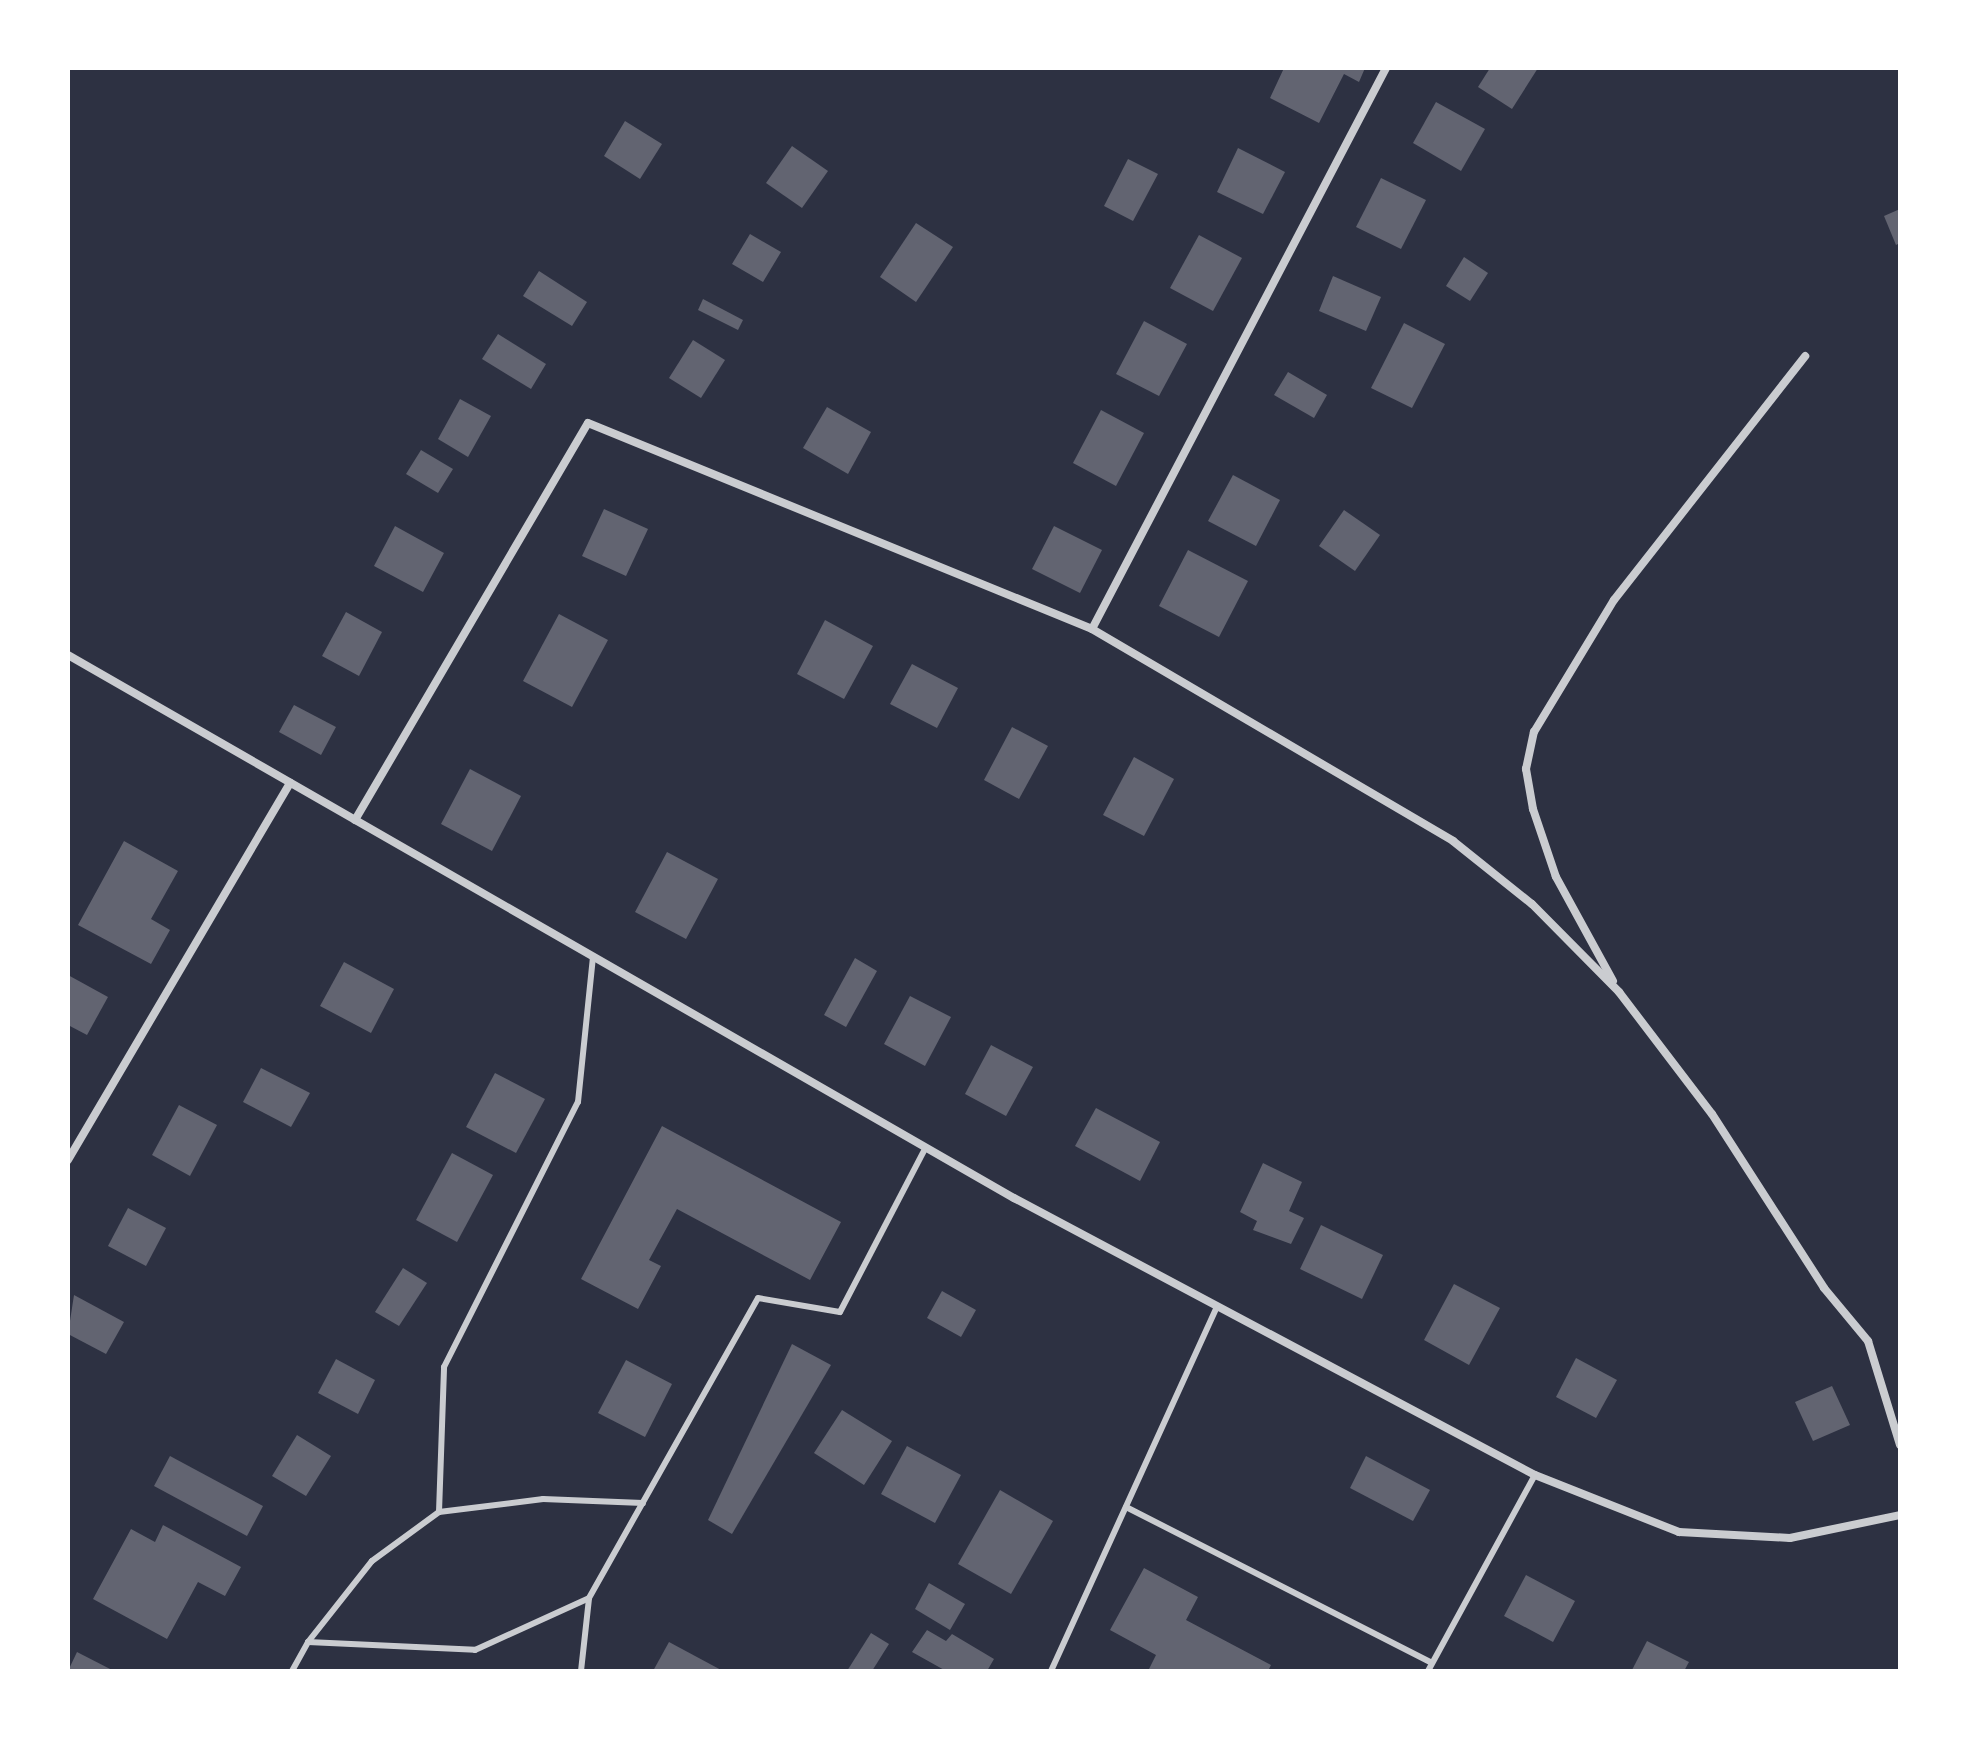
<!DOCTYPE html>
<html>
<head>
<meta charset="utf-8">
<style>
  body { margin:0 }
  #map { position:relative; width:1968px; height:1739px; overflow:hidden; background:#2d3142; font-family:Overpass,sans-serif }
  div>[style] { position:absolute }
  .building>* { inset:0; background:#626471 }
  .service>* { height:6px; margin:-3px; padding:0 3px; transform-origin:3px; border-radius:3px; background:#caccd0 }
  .minor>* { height:8px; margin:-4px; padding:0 4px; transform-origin:4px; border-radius:4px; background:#caccd0 }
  span { translate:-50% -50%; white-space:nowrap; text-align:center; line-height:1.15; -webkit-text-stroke:8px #fff; paint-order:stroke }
  .frame { position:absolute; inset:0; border:70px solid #fff; pointer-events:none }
</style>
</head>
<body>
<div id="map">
  <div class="building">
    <div style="clip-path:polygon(1284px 68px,1365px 68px,1359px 82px,1344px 74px,1319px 123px,1270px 98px)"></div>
    <div style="clip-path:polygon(1490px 68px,1538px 68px,1512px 109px,1478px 87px)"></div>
    <div style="clip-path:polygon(1436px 102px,1485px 129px,1461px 171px,1413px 143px)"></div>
    <div style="clip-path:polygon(625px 121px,662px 144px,640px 179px,604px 156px)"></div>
    <div style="clip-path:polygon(792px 146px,828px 171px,802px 208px,766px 183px)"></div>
    <div style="clip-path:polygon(1238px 148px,1285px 172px,1263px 214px,1217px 192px)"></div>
    <div style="clip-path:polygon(1128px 159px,1158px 174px,1133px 221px,1104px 206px)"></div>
    <div style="clip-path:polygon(1381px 178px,1426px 200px,1401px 249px,1356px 227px)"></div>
    <div style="clip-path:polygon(1900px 209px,1900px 243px,1896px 245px,1884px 216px)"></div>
    <div style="clip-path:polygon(916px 223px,953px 247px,916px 302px,880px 277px)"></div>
    <div style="clip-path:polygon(750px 234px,781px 252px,763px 282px,732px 264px)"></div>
    <div style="clip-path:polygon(1199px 235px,1242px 258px,1213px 311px,1170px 288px)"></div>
    <div style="clip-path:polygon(1464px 257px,1488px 273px,1470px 301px,1446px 286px)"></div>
    <div style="clip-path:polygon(539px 271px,587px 302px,572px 326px,523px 296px)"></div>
    <div style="clip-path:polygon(1333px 276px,1381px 297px,1366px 331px,1319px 311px)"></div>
    <div style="clip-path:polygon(703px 299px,743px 320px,738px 330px,698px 310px)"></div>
    <div style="clip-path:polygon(1144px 321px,1187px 344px,1159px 396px,1116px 374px)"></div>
    <div style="clip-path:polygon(1404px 323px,1445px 344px,1412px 408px,1371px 388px)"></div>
    <div style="clip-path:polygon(498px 334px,546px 364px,531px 389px,482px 359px)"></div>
    <div style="clip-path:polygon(693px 340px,725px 360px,701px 398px,669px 378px)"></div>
    <div style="clip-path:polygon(1288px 372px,1327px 395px,1314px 418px,1274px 395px)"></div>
    <div style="clip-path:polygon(460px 399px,491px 416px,468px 457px,438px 439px)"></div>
    <div style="clip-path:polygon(827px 407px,871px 432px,848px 474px,803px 448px)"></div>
    <div style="clip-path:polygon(1101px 410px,1144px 433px,1116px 486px,1073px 463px)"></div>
    <div style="clip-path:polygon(421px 450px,453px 469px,438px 493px,406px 474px)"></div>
    <div style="clip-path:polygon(1233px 475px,1280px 500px,1256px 546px,1208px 521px)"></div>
    <div style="clip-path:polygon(604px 509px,648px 529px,626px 576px,582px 556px)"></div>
    <div style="clip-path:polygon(1344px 510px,1380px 535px,1355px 571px,1319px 546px)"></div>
    <div style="clip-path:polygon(395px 526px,444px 553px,423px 592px,374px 566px)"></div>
    <div style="clip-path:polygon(1054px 526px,1102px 550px,1080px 593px,1032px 569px)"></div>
    <div style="clip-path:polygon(1188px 550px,1248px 581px,1219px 637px,1159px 606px)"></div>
    <div style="clip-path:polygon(346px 612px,382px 632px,359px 676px,322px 656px)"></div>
    <div style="clip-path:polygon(559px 614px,608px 640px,572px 707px,523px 681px)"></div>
    <div style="clip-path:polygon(825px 620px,873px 646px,844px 699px,797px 674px)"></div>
    <div style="clip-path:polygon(912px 664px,958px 688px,937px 728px,890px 704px)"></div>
    <div style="clip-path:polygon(294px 705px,336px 727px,321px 755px,279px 732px)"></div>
    <div style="clip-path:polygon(1012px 727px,1048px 746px,1019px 799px,984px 780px)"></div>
    <div style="clip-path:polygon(1134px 757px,1174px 779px,1144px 836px,1103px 815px)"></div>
    <div style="clip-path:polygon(470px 769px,521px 796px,492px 851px,441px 824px)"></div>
    <div style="clip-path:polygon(124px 841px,178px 871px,151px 919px,170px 930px,151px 964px,78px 925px)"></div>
    <div style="clip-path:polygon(667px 852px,718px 879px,686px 939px,635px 912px)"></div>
    <div style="clip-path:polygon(855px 958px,877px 971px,846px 1027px,824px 1015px)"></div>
    <div style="clip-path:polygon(344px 962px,394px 989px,371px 1033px,320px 1006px)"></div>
    <div style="clip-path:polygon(68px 975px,108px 997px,87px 1035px,68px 1025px)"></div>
    <div style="clip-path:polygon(910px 996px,951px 1017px,925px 1066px,884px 1044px)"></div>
    <div style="clip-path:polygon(991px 1045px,1033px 1067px,1006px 1116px,965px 1094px)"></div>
    <div style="clip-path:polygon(261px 1068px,310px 1093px,291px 1127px,243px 1102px)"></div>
    <div style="clip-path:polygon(495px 1073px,545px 1099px,516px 1153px,466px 1127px)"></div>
    <div style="clip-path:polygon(179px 1105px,217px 1125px,190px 1176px,152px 1155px)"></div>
    <div style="clip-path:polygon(1096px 1108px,1160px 1142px,1140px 1181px,1075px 1146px)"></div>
    <div style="clip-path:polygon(662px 1126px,841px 1222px,810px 1280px,677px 1209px,649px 1260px,661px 1266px,638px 1309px,581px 1279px)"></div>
    <div style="clip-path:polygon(452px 1153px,493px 1175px,457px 1242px,416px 1220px)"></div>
    <div style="clip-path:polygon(1263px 1163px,1302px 1182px,1289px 1211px,1304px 1218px,1291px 1244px,1253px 1230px,1257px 1221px,1240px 1212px)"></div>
    <div style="clip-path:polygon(128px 1208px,166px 1228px,146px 1266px,108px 1246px)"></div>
    <div style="clip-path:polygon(1321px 1225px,1383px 1255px,1362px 1299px,1300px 1269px)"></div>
    <div style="clip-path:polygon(403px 1268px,427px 1283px,399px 1326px,375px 1312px)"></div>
    <div style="clip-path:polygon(1454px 1284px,1500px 1308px,1469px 1365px,1424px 1340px)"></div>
    <div style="clip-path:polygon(942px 1291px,976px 1310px,961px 1337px,927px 1318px)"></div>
    <div style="clip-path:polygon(74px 1295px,124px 1322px,106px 1354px,68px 1334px)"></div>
    <div style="clip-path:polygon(792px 1344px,831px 1365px,732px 1534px,708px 1520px)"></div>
    <div style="clip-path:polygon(1576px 1358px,1617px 1380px,1596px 1418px,1556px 1397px)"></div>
    <div style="clip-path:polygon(336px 1359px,375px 1380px,358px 1414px,318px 1393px)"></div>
    <div style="clip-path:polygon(626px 1360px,672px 1384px,645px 1437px,598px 1413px)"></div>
    <div style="clip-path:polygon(1832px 1386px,1850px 1425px,1813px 1441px,1795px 1402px)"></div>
    <div style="clip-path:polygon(842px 1410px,892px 1441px,864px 1485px,814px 1453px)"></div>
    <div style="clip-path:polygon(297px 1435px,331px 1456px,306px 1496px,272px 1476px)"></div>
    <div style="clip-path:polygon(907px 1446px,961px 1475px,935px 1523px,881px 1494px)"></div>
    <div style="clip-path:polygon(170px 1456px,263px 1506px,247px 1536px,154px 1486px)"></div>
    <div style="clip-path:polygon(1366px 1456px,1430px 1490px,1413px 1521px,1350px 1488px)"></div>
    <div style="clip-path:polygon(1000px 1490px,1053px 1521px,1011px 1594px,958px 1564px)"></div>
    <div style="clip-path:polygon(163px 1525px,241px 1567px,225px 1596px,198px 1582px,167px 1639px,93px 1599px,131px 1529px,155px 1542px)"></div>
    <div style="clip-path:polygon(1144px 1568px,1198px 1597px,1186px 1620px,1271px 1665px,1268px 1671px,1148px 1671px,1156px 1655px,1110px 1630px)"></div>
    <div style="clip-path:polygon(1526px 1575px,1575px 1601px,1553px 1642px,1504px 1616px)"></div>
    <div style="clip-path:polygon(929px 1583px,965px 1604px,950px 1630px,915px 1609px)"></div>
    <div style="clip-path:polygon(927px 1630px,946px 1641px,952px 1634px,994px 1659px,987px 1671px,946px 1671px,912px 1652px)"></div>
    <div style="clip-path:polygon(871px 1633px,889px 1644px,872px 1671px,847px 1671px)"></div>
    <div style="clip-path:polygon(1647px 1641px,1689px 1662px,1684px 1671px,1632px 1670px)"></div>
    <div style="clip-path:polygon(669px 1642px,723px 1671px,653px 1671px)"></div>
    <div style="clip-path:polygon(77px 1652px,114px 1671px,68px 1671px)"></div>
  </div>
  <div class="service">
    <div style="left:1126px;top:1507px;width:343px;rotate:27deg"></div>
    <div style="left:439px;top:1512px;width:145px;rotate:-88deg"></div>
    <div style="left:444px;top:1367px;width:297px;rotate:-63.2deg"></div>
    <div style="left:578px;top:1102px;width:146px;rotate:-84.1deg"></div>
    <div style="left:308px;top:1642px;width:103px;rotate:-51.7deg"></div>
    <div style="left:372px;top:1561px;width:83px;rotate:-36.2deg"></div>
    <div style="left:439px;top:1512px;width:105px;rotate:-7.1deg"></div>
    <div style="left:543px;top:1499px;width:100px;rotate:2.3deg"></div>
    <div style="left:292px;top:1671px;width:33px;rotate:-61deg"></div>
    <div style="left:308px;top:1642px;width:167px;rotate:2.7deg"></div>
    <div style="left:475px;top:1650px;width:125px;rotate:-24.5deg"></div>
    <div style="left:581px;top:1671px;width:73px;rotate:-83.7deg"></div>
    <div style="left:589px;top:1598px;width:344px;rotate:-60.6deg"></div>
    <div style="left:758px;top:1298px;width:83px;rotate:9.7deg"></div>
    <div style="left:840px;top:1312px;width:186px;rotate:-62.5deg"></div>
    <div style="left:1051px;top:1671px;width:401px;rotate:-65.5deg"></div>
    <div style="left:1428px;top:1671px;width:223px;rotate:-61.4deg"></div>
  </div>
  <div class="minor">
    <div style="left:1092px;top:629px;width:633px;rotate:-62.34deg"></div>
    <div style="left:68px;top:655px;width:1091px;rotate:29.86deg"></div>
    <div style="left:1014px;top:1198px;width:590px;rotate:28deg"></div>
    <div style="left:1535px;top:1475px;width:155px;rotate:21.6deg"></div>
    <div style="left:1679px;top:1532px;width:111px;rotate:3.1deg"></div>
    <div style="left:1790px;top:1538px;width:112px;rotate:-11.8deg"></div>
    <div style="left:355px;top:820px;width:460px;rotate:-59.6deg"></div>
    <div style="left:588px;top:423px;width:544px;rotate:22.23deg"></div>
    <div style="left:1092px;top:629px;width:419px;rotate:30.4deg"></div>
    <div style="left:1453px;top:841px;width:101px;rotate:38.6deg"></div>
    <div style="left:1532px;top:904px;width:124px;rotate:45.3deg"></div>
    <div style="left:1619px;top:992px;width:153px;rotate:52.7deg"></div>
    <div style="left:1712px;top:1114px;width:207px;rotate:57.2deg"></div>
    <div style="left:1824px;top:1288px;width:69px;rotate:50.3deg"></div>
    <div style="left:1868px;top:1341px;width:109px;rotate:72.9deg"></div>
    <div style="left:1613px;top:981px;width:119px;rotate:-118.7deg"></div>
    <div style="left:1556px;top:877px;width:72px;rotate:-108.7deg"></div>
    <div style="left:1533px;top:809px;width:41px;rotate:-99.9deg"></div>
    <div style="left:1526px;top:769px;width:38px;rotate:-78deg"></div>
    <div style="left:1534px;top:732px;width:154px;rotate:-58.8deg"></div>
    <div style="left:1614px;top:600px;width:310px;rotate:-51.9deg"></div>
    <div style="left:68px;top:1160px;width:438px;rotate:-59.5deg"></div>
  </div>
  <div class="frame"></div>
</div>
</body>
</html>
